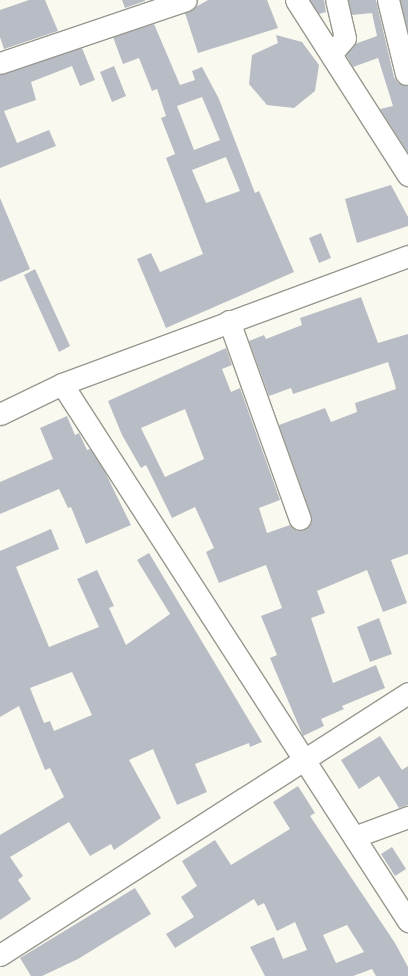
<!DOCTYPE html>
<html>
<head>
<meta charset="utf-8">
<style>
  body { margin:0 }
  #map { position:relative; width:408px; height:976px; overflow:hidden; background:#faf9ef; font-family:"Fira Sans",sans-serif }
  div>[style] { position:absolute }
  .building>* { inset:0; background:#b8bdc5 }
  .roads { filter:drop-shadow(1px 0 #99988f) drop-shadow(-1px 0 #99988f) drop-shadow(0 1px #99988f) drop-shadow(0 -1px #99988f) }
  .minor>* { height:21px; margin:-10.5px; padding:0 10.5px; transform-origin:10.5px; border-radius:10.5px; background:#fff }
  span { translate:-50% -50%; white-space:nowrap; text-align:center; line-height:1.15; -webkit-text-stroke:3.5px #fff; paint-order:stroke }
</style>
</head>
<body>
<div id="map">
  <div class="building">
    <div style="clip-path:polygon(29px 0,45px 0,58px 31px,4px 49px,0 37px,0 10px)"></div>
    <div style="clip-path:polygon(122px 0,145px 0,145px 1px,125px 8px)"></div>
    <div style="clip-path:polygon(208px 0,267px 0,278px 28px,198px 53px,185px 13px)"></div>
    <div style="clip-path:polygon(310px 0,324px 0,326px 12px,319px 14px)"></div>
    <div style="clip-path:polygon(348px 0,376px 0,394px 77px,398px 83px,408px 86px,408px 153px,380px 109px,393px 106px,378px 58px,353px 67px,346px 55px,355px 44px,377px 36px,372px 13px,352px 15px)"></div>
    <div style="clip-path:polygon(400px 0,408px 0,408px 31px)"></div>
    <div style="clip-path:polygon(evenodd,154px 24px,180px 85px,195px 80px,192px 71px,202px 67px,219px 99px,255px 193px,259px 191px,294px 272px,166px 328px,137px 259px,151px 253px,160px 272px,203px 254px,166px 158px,175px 154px,161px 118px,166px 116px,157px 89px,152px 91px,139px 58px,123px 64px,113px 37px,154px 24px,202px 97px,220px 140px,194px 150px,177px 106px,202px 97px,154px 24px,226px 157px,240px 191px,206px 203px,192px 170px,226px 157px)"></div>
    <div style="clip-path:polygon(276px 35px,302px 42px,319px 65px,315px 91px,294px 108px,267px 105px,249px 84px,252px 55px,278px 43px)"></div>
    <div style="clip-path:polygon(82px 48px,95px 80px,80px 86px,72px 66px,31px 82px,36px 100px,4px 111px,17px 143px,49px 130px,56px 146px,0 168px,0 75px)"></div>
    <div style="clip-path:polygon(114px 66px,126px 96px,112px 102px,100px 72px)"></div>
    <div style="clip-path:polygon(391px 185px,408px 217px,408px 226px,357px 243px,345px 199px)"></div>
    <div style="clip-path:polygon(0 198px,30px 269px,0 282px)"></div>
    <div style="clip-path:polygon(321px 233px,331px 258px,319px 263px,309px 238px)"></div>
    <div style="clip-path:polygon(35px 269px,70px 346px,59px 352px,24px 275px)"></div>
    <div style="clip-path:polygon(evenodd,361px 297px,378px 343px,408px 334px,408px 554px,391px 560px,407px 603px,383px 612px,367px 570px,317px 591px,325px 613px,311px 618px,333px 683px,376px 665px,385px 688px,342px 706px,344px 709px,321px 719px,324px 726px,303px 736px,270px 658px,277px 655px,261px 616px,282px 608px,266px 565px,219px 583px,206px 552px,214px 548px,195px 507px,172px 518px,146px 465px,141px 468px,122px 435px,108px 401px,226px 348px,232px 365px,222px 369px,231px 392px,240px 388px,280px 500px,259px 508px,267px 533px,290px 525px,297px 531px,304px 530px,312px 522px,311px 515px,279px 425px,325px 408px,331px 422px,357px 412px,355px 403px,396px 389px,394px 381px,388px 362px,293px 394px,291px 388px,269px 396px,249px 341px,264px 335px,266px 339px,302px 325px,300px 318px,361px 297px,185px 409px,204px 459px,165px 477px,141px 428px,185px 409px)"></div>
    <div style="clip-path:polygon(67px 416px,75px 435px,79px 433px,87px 450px,90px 449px,105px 472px,131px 525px,86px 544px,71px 507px,68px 508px,59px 489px,0 514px,0 482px,53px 459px,40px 428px)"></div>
    <div style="clip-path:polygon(evenodd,51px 529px,59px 549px,16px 567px,49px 647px,99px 627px,77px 579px,97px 570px,114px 606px,109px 608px,126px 645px,170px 614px,137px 560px,149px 553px,262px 742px,250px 747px,249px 743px,195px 764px,207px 792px,177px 805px,153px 749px,129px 760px,161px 818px,114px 850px,111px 844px,90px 856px,69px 822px,10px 857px,23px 876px,18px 880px,31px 899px,0 920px,0 835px,64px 797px,50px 768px,45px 770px,19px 706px,0 717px,0 551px,51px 529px,72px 672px,92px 715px,54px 731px,50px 721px,44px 723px,30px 688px,72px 672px)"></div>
    <div style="clip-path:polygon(379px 618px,392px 654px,370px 662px,357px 627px)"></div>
    <div style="clip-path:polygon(380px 736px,402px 770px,408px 766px,408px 805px,399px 808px,379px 776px,359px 789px,341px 760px)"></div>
    <div style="clip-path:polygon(evenodd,298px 786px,315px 813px,310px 816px,395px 943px,408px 967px,408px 976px,376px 976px,372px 969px,353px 976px,265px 976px,250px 947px,274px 937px,283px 959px,307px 950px,295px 922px,277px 931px,264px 903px,258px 906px,254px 899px,175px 948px,166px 934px,194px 917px,181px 897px,197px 886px,182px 861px,215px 840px,231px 865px,290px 829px,273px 802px,298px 786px,347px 925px,364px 952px,336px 963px,323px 935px,347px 925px)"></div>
    <div style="clip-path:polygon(392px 847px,406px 869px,395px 876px,381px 854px)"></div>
    <div style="clip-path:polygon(135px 888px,151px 914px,78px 959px,42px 976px,31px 976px,20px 958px)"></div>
  </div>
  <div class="roads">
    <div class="minor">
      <div style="left:296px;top:0;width:208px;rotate:57.4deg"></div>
      <div style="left:388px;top:0;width:76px;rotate:76.3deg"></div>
      <div style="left:331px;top:54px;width:21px;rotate:-49deg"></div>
      <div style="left:345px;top:38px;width:39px;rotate:-103deg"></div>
      <div style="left:0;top:63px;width:196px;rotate:-18.7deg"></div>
      <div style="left:229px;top:321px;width:210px;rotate:70.3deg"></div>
      <div style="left:62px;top:384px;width:639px;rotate:57.21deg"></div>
      <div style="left:0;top:414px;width:69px;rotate:-25.8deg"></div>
      <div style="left:62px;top:384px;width:369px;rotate:-20.3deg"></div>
      <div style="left:354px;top:837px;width:58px;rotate:-20.3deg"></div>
      <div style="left:0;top:955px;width:485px;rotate:-32.7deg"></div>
    </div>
  </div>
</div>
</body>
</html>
